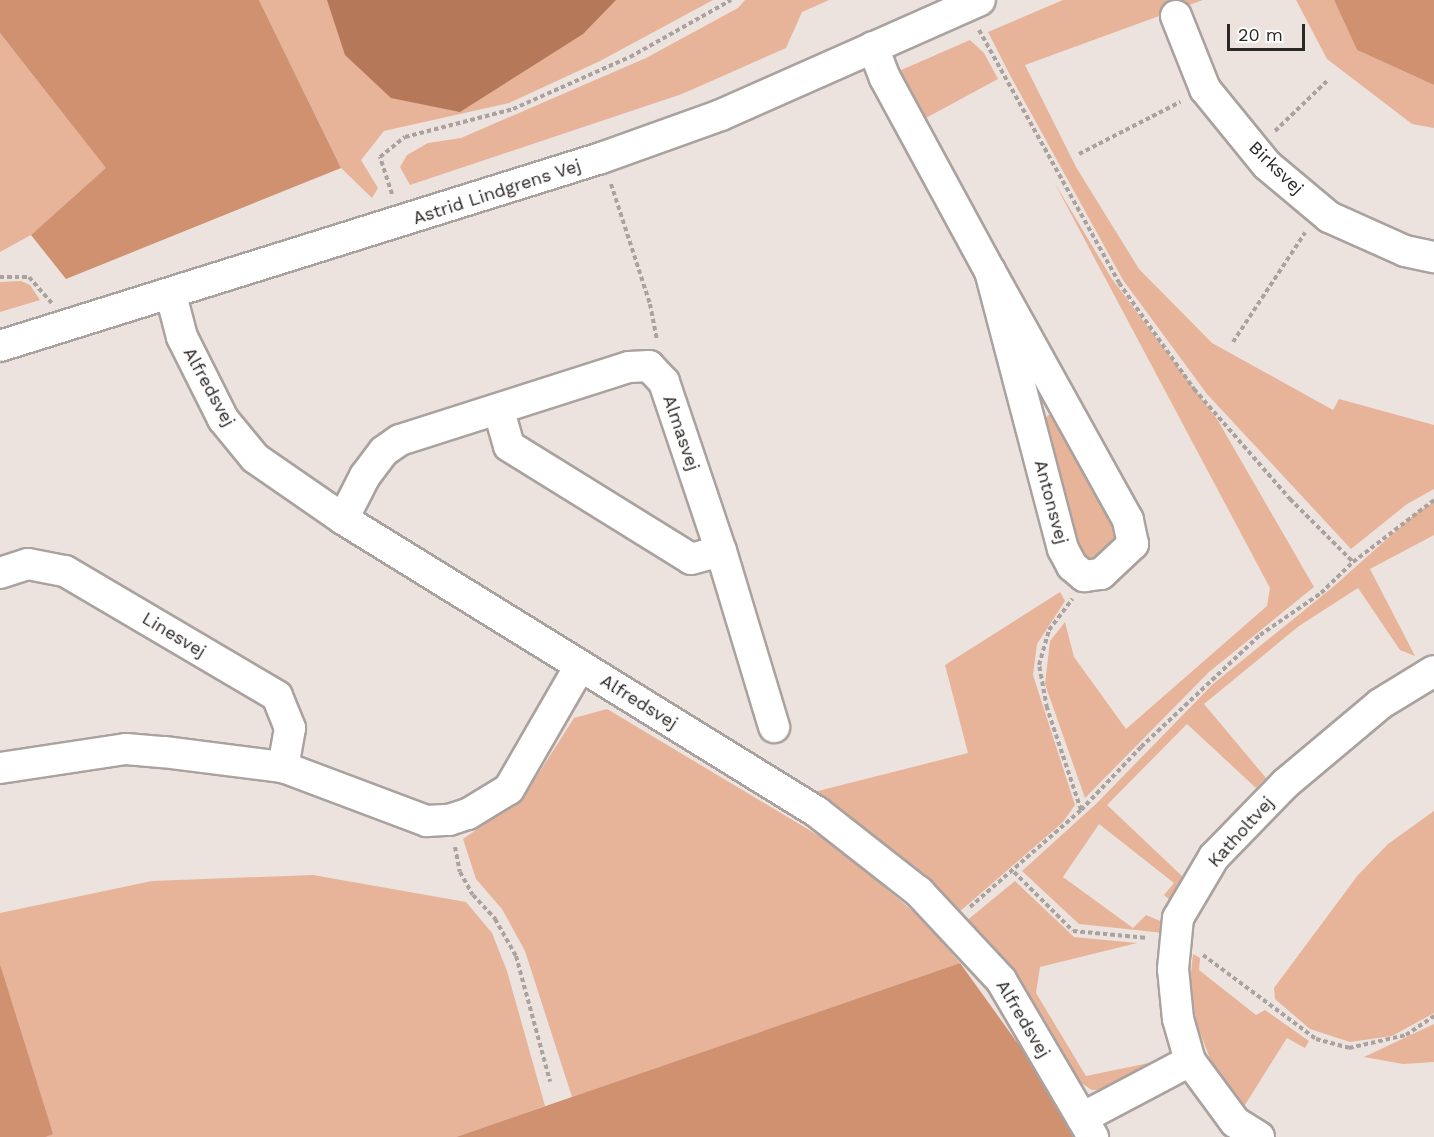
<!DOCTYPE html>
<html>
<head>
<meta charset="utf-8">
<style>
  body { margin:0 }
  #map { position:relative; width:1434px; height:1137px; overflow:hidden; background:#ece3df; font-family:"Work Sans",sans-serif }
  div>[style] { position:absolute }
  .green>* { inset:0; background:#e7b399 }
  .forest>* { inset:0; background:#d09171 }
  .water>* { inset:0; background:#b57858 }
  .path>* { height:4px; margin-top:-2px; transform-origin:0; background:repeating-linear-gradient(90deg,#a9a29f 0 4.5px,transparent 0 7.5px) }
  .roads { filter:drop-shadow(2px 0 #aaa29e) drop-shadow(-2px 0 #aaa29e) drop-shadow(0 2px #aaa29e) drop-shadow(0 -2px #aaa29e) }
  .street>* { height:30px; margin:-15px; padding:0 15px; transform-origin:15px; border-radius:15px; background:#fff }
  span { translate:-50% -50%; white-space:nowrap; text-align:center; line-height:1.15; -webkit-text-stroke:4.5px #fff; paint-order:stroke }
  .street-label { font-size:18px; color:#2b2826 }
  .scale { position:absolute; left:1227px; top:24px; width:78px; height:27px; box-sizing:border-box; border:3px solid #2b2826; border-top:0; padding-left:8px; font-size:18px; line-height:21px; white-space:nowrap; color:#2b2826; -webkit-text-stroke:4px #fff; paint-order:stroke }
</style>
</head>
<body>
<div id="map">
  <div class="green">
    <div style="clip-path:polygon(259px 0,713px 0,600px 61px,509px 103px,384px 131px,361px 160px,378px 188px,372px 198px,341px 168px)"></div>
    <div style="clip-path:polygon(745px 0,829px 0,802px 12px,786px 48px,682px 94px,410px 185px,400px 167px,407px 155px,428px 143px,461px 138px,646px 58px,738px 8px)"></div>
    <div style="clip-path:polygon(1063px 0,1203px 0,1025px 65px,1076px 167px,1139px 269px,1212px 343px,1333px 410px,1339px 399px,1434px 425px,1434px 489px,1407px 504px,1351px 549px,1207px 394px,1123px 280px,1011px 77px,988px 32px)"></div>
    <div style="clip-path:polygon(1296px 0,1334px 0,1357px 50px,1434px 85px,1434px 128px,1412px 124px,1327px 59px)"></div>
    <div style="clip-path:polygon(0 33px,107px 168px,31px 235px,0 252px)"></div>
    <div style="clip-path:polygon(970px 40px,984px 53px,998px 79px,924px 119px,899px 71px)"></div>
    <div style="clip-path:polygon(1054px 182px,1112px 279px,1217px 419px,1314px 587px,1209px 672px,1085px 798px,1045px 684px,1050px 641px,1065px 622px,1074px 657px,1126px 729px,1267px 606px,1270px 588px)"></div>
    <div style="clip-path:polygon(21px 281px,30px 285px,40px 300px,0 312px,0 282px)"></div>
    <div style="clip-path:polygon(1048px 415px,1058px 417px,1120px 540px,1097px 560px,1086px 559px,1077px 550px,1041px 425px)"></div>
    <div style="clip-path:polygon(1434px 502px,1434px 535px,1370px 569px,1415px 656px,1400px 650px,1358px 588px,1299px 626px,1204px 704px,1266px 778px,1256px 788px,1187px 724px,1107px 805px,1182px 876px,1172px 902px,1164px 895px,1174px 883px,1099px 824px,1063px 877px,1133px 928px,1146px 915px,1167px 924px,1164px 933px,1079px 924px,1022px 871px,1097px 803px,1213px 684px,1333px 587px,1416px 513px)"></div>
    <div style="clip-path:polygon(1060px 592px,1065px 601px,1037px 644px,1033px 675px,1075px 805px,1063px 822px,958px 913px,882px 844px,814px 792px,968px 753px,945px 665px)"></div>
    <div style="clip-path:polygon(607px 709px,836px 846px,922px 919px,960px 963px,572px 1097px,525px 951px,502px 909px,476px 879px,463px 839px,523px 798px,574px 718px)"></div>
    <div style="clip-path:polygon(1434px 811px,1434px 1013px,1392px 1036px,1350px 1042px,1310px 1029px,1275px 999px,1274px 988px,1358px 875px,1388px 844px)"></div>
    <div style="clip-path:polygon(313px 875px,466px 902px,492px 933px,507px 971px,545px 1106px,456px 1137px,46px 1137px,52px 1134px,0 964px,0 913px,152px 881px)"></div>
    <div style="clip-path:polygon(1015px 881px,1074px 937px,1137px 943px,1040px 967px,1036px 993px,1086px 1076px,1163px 1060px,1118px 1089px,1092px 1090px,1081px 1083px,1033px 1005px,965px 922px)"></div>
    <div style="clip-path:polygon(1193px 954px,1200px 958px,1199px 970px,1256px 1015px,1265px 1010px,1309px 1041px,1305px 1048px,1287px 1038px,1243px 1108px,1214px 1069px,1197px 1025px,1190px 982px)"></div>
    <div style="clip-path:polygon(1434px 1024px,1434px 1062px,1403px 1064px,1364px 1057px)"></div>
  </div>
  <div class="forest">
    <div style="clip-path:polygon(0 0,259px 0,341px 168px,66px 279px,31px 235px,106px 168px,0 33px)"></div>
    <div style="clip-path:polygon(1334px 0,1434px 0,1434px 85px,1357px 50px)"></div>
    <div style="clip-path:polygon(960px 963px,1042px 1077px,1077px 1137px,456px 1137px)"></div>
    <div style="clip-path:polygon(0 964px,53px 1134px,46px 1137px,0 1137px)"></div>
  </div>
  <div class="water">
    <div style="clip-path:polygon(327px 0,616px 0,583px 34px,460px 112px,391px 98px,345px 55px)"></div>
  </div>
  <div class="path">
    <div style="left:979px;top:30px;width:289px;rotate:61deg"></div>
    <div style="left:1119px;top:283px;width:130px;rotate:54.7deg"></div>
    <div style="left:1194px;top:389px;width:146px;rotate:48.9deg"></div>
    <div style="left:1290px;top:499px;width:89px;rotate:45deg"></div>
    <div style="left:1275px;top:131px;width:72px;rotate:-43.9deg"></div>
    <div style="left:1079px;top:154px;width:114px;rotate:-27.2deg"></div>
    <div style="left:611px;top:184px;width:126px;rotate:72deg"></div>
    <div style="left:650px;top:304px;width:37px;rotate:79deg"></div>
    <div style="left:392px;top:194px;width:39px;rotate:-108deg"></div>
    <div style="left:380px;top:157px;width:32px;rotate:-39deg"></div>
    <div style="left:405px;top:137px;width:112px;rotate:-14.5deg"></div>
    <div style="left:513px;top:109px;width:128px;rotate:-24deg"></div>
    <div style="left:630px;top:57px;width:116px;rotate:-29.4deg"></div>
    <div style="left:0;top:277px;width:29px"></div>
    <div style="left:29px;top:277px;width:35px;rotate:49deg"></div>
    <div style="left:1233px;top:342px;width:131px;rotate:-56.6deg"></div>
    <div style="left:1081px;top:810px;width:87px;rotate:-46.4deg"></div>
    <div style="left:1141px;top:747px;width:163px;rotate:-43.3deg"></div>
    <div style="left:1260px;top:635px;width:74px;rotate:-34.5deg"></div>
    <div style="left:1321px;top:593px;width:45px;rotate:-44.1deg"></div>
    <div style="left:1353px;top:562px;width:102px;rotate:-37.4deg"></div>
    <div style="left:455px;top:847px;width:25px;rotate:79deg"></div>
    <div style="left:460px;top:872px;width:26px;rotate:61deg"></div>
    <div style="left:473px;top:895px;width:33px;rotate:47deg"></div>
    <div style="left:495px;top:919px;width:43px;rotate:60.4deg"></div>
    <div style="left:516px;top:956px;width:130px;rotate:74.8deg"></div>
    <div style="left:1014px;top:872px;width:83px;rotate:45deg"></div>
    <div style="left:1073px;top:931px;width:75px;rotate:5.3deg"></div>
    <div style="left:970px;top:907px;width:147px;rotate:-41.1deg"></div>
    <div style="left:1081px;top:810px;width:108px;rotate:-108.4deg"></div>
    <div style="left:1047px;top:708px;width:44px;rotate:-100.5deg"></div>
    <div style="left:1039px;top:665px;width:36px;rotate:-74deg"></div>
    <div style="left:1049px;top:630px;width:39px;rotate:-53deg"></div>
    <div style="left:1203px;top:955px;width:141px;rotate:36.6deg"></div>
    <div style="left:1316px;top:1039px;width:34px;rotate:15deg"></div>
    <div style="left:1349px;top:1048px;width:58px;rotate:-12.8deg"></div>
    <div style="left:1406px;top:1035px;width:34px;rotate:-34deg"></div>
  </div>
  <div class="roads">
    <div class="street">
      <div style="left:1176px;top:16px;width:79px;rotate:68.3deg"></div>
      <div style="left:1205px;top:89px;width:98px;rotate:50.8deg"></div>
      <div style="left:1267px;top:165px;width:81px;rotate:40deg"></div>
      <div style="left:1329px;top:217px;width:83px;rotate:24.1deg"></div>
      <div style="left:1405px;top:251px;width:30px;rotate:12deg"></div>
      <div style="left:873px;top:47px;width:33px;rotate:69deg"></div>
      <div style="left:885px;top:78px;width:220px;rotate:61.5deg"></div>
      <div style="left:990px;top:271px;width:287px;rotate:75.3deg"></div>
      <div style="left:1063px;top:549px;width:19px;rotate:62deg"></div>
      <div style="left:1072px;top:566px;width:16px;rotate:40deg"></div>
      <div style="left:1084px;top:576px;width:17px;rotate:-7deg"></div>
      <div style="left:1101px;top:574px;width:44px;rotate:-43.2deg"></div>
      <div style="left:1133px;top:544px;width:25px;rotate:-102deg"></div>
      <div style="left:1128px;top:520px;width:285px;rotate:-119deg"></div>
      <div style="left:171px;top:295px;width:43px;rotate:75.3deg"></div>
      <div style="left:182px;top:337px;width:92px;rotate:63.4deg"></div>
      <div style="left:223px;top:419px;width:50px;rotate:50.6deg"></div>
      <div style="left:255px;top:458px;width:107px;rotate:34.7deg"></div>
      <div style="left:343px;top:519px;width:557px;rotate:31.72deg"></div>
      <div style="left:817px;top:812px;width:130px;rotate:38.1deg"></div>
      <div style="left:919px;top:892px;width:120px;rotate:47deg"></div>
      <div style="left:1001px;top:980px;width:182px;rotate:59.6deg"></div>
      <div style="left:0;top:346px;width:630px;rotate:-17.37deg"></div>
      <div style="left:601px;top:158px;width:127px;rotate:-19.7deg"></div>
      <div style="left:721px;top:115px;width:283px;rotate:-23.9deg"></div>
      <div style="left:499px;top:411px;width:36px;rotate:74deg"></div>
      <div style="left:509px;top:446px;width:214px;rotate:31.8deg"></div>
      <div style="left:691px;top:559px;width:31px;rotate:-15deg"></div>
      <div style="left:343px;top:519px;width:48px;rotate:-62.9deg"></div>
      <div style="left:365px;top:476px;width:31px;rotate:-53deg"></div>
      <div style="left:384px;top:451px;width:19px;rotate:-35deg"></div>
      <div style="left:400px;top:440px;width:240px;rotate:-17.7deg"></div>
      <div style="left:629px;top:367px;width:20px;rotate:-3deg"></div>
      <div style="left:649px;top:366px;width:22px;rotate:47deg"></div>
      <div style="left:664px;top:382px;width:178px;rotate:71.4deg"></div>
      <div style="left:721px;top:551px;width:184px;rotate:73.2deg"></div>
      <div style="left:0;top:573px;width:29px;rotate:-18deg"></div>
      <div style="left:28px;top:564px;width:38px;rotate:11deg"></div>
      <div style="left:65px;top:571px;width:246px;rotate:30.5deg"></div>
      <div style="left:277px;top:696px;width:35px;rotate:68deg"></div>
      <div style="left:290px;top:728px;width:40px;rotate:100deg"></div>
      <div style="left:0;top:768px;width:127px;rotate:-8.6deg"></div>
      <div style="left:126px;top:749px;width:38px;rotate:5deg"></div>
      <div style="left:164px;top:752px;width:120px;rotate:7.2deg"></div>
      <div style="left:283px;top:767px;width:154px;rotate:20.6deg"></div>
      <div style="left:427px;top:821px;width:22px;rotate:-3deg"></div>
      <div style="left:449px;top:820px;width:20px;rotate:-18deg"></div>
      <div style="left:468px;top:814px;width:48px;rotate:-31.4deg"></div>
      <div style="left:509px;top:789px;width:142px;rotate:-60deg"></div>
      <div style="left:1082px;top:1118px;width:122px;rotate:-27.8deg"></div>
      <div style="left:1259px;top:1137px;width:28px;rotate:-148deg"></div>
      <div style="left:1235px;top:1122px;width:76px;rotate:-126.4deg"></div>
      <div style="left:1190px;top:1061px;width:44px;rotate:-105.9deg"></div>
      <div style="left:1178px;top:1019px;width:50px;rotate:-95.7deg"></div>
      <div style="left:1173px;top:969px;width:51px;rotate:-84.4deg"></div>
      <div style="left:1178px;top:918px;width:71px;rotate:-59.5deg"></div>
      <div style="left:1214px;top:857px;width:103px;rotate:-45.8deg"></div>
      <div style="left:1286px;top:783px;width:123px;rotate:-40deg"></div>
      <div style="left:1380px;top:704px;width:63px;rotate:-31.4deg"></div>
    </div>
  </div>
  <div class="street-label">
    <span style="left:1276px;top:168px;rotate:44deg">Birksvej</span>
    <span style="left:497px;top:192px;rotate:-18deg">Astrid Lindgrens Vej</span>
    <span style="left:209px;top:387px;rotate:61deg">Alfredsvej</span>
    <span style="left:681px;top:433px;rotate:71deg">Almasvej</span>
    <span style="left:1051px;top:502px;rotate:75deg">Antonsvej</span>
    <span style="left:174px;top:635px;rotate:31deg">Linesvej</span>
    <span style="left:639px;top:702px;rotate:32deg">Alfredsvej</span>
    <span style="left:1241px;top:832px;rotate:-48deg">Katholtvej</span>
    <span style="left:1023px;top:1019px;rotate:59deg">Alfredsvej</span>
  </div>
  <div class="scale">20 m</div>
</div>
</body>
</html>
